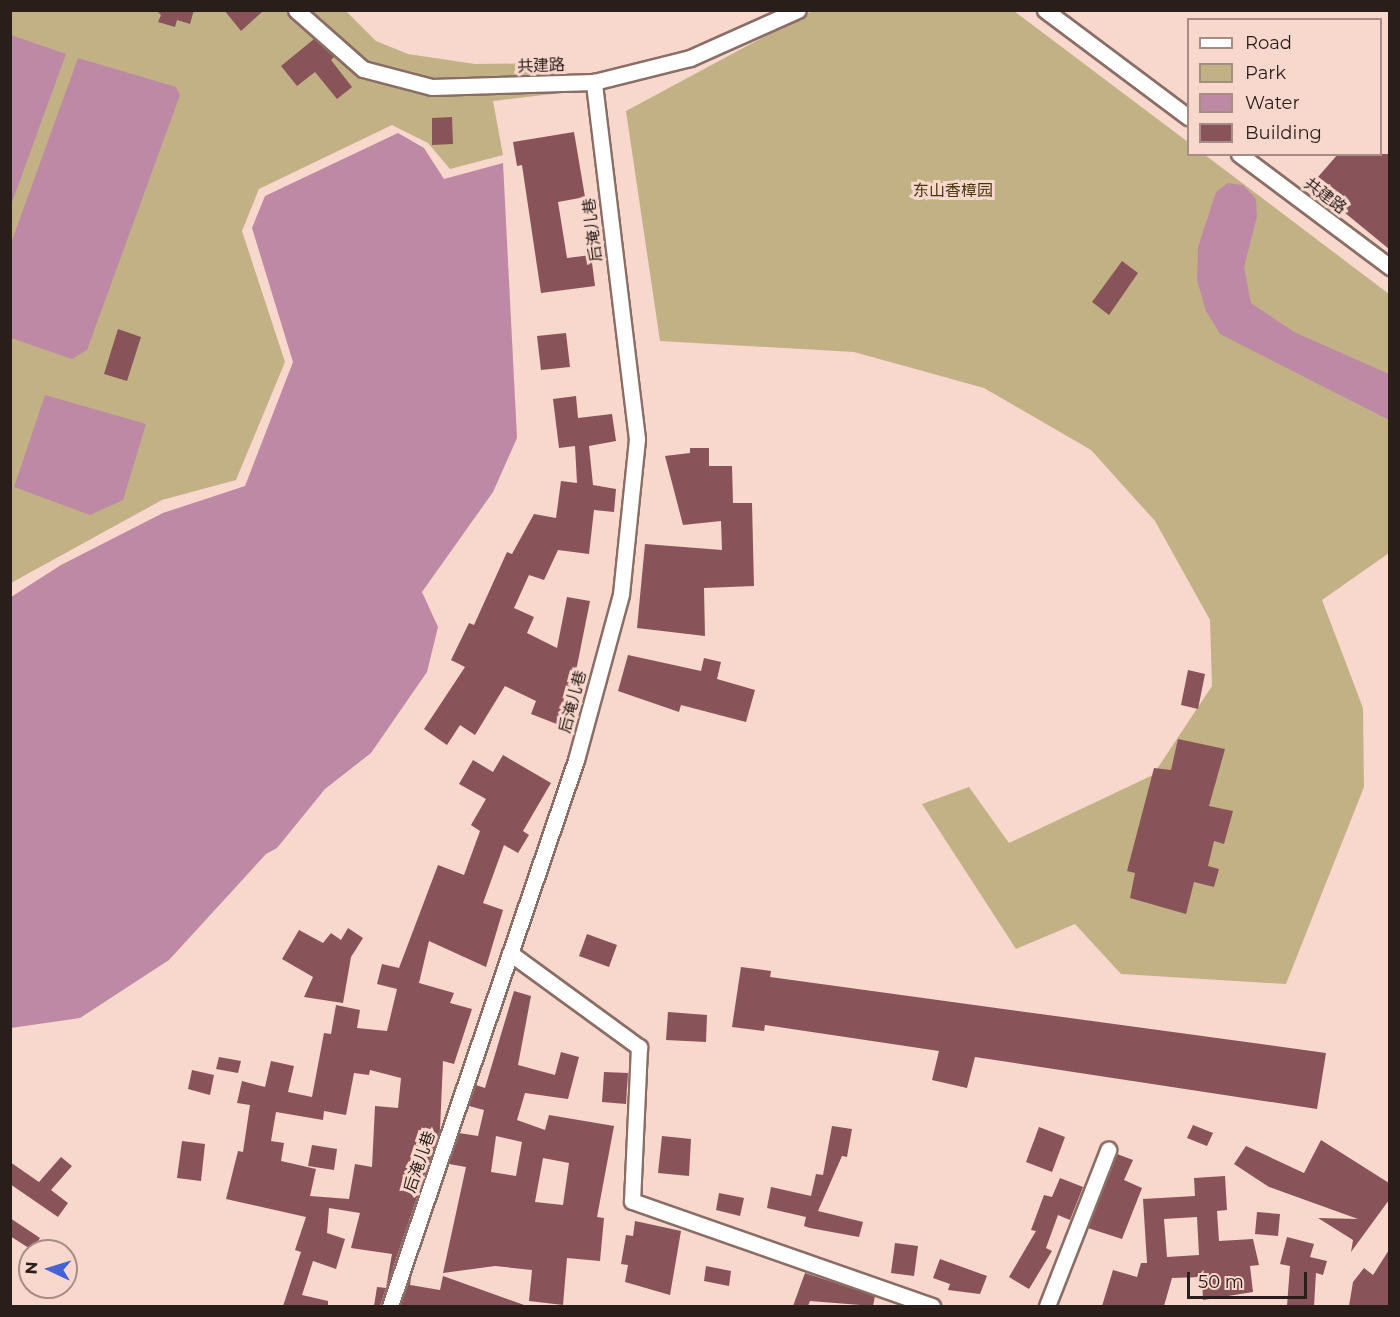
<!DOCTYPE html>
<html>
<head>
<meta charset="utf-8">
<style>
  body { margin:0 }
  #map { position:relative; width:1400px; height:1317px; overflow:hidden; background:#f8d7cd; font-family:Montserrat,"Noto Sans SC",sans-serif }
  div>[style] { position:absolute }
  .green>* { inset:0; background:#c3b186 }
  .water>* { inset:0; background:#bd89a5 }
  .building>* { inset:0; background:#89535a }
  .roads { filter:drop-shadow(2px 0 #8a6d64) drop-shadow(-2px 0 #8a6d64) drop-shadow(0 2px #8a6d64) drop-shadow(0 -2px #8a6d64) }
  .minor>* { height:15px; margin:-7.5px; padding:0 7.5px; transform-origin:7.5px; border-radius:7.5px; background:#fff }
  span { translate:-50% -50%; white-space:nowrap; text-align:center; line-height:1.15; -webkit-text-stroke:6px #f8d7cd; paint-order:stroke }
  .street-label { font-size:16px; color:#291e1a }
  .park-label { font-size:16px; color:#46370b }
  .frame { position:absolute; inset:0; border:12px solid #291e1a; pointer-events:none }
  .legend { position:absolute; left:1187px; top:18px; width:195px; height:138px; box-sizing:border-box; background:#f8d7cd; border:2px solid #a58d85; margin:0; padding:8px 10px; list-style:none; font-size:18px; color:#291e1a }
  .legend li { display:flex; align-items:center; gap:12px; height:30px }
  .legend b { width:30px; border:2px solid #a58d85 }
  .north { position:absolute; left:18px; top:1239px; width:60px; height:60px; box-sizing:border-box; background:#f8d7cd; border:2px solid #a58d85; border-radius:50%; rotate:274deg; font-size:16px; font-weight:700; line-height:24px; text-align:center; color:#291e1a }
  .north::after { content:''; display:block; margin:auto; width:21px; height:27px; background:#4563d6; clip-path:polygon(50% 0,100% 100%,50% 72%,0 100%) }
  .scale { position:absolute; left:1187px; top:1272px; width:120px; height:27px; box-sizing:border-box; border:3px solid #291e1a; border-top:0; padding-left:8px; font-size:18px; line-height:21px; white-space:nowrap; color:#291e1a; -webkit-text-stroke:4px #f8d7cd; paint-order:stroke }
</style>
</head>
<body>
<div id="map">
  <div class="green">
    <div style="clip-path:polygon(11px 11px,346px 11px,376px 41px,408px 54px,475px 64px,565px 63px,569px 92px,493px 101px,503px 155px,450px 169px,428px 143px,392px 125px,259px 189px,242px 231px,285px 362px,236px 480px,162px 500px,11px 583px)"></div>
    <div style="clip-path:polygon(812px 11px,1014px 11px,1188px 142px,1188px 154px,1205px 155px,1389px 294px,1389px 553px,1322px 600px,1363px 708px,1364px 787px,1286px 984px,1121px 974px,1075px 924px,1016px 949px,922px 804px,969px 787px,1009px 843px,1153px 775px,1212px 686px,1210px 620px,1155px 521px,1091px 450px,984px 388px,854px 352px,660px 341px,626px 111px)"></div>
  </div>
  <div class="water">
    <div style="clip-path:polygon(11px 35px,66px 54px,11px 205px,10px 35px)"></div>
    <div style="clip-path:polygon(78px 58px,176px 87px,180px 95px,87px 350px,72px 359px,11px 338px,10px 246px)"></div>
    <div style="clip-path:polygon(398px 133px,424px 148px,444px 179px,503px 163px,517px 438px,493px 492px,422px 592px,438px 627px,427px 672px,371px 753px,325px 789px,277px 848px,266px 854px,169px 960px,80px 1018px,11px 1028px,11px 597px,61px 565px,163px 513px,245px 486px,293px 362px,252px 228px,265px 196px)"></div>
    <div style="clip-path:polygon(1228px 183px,1243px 185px,1256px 199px,1257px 217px,1244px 267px,1251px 303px,1294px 332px,1389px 374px,1389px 420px,1220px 334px,1206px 311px,1197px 280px,1198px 247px,1216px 192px)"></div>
    <div style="clip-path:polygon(45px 395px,146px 424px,123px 500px,90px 515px,14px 487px)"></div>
  </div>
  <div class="building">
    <div style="clip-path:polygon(156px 10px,194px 10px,190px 24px,177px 20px,175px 27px,158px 22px,161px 15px)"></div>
    <div style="clip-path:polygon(224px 10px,264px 10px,241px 31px)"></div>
    <div style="clip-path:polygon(314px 39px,334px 57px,331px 60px,352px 87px,337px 99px,315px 72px,297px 86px,281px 66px)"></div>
    <div style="clip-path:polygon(452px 117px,453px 144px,432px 145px,432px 118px)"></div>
    <div style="clip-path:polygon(574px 132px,585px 197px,558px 202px,567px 258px,591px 255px,595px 286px,541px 293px,522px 165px,517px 166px,513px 142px)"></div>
    <div style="clip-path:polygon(1338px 154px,1389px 154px,1389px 249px,1311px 185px)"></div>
    <div style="clip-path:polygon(1122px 261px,1138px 273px,1109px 315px,1092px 302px)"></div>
    <div style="clip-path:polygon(118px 329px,141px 337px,127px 381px,104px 374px)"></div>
    <div style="clip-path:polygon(566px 333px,570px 367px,541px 370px,537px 336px)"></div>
    <div style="clip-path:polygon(576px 396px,578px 418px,612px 414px,616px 441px,589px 446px,593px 485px,616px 489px,614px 512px,594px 510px,589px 554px,558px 550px,544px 580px,529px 575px,514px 608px,534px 617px,527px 633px,557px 648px,567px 597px,590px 601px,575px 676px,585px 680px,567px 728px,531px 714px,536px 701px,505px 686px,475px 735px,460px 725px,447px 745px,424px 729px,465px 667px,451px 660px,469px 623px,474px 625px,507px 552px,512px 554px,534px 514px,556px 518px,561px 481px,577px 483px,575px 446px,559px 448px,553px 399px)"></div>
    <div style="clip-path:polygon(690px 448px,709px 448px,709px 466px,732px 466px,733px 503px,752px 503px,754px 586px,704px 588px,705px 636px,637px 628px,645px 544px,722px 550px,721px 521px,683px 525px,665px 456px,690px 453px)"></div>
    <div style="clip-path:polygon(628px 655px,701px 671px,704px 658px,721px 662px,717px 679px,755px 690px,746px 722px,681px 705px,679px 712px,618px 691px)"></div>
    <div style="clip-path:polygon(1188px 670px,1205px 674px,1198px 709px,1181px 705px)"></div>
    <div style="clip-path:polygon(1178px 739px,1225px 749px,1209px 806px,1233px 811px,1224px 844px,1214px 841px,1208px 866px,1219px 869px,1214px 887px,1194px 882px,1186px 914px,1130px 898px,1135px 873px,1127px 871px,1154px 768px,1171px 770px)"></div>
    <div style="clip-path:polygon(evenodd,503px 755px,551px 783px,523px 831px,529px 835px,518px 853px,504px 845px,483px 903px,503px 910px,486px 967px,429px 941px,419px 983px,454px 993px,450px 1003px,472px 1009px,454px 1064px,443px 1061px,440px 1130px,380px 1306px,374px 1306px,377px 1287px,386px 1288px,392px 1254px,351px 1248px,360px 1213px,329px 1208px,327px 1233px,345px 1239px,336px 1269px,313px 1261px,302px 1295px,328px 1301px,328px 1306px,283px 1306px,301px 1252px,295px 1250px,306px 1217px,226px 1199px,238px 1151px,243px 1152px,250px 1105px,237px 1103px,242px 1081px,265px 1087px,271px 1061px,294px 1066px,288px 1092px,312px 1097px,324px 1033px,331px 1034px,336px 1005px,360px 1010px,357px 1028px,387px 1031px,397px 989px,377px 984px,382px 964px,399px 968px,438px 865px,464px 875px,480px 831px,471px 825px,486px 799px,459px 784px,473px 760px,493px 772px,503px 755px,370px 1070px,401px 1078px,398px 1108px,375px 1106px,372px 1167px,355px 1164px,349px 1199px,310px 1196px,316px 1169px,281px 1161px,284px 1143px,271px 1141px,276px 1112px,323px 1120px,324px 1111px,346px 1115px,354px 1073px,369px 1075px,370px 1070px)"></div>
    <div style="clip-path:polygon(348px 928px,363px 938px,351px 957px,343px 1003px,304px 997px,313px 977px,282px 959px,299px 930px,323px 943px,331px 933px,341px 940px)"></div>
    <div style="clip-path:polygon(587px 934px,617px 945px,609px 967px,579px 956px)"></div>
    <div style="clip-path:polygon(741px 967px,771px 971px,770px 977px,1326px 1053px,1317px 1109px,975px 1057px,967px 1088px,932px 1080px,939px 1051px,765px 1025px,764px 1031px,732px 1027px)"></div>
    <div style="clip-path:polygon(evenodd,514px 991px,531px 996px,518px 1065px,555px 1075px,561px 1052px,579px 1057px,568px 1099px,525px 1093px,517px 1120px,545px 1130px,549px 1115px,614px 1126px,597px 1217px,604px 1218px,600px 1261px,567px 1258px,563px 1305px,529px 1301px,532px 1270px,495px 1266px,443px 1273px,466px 1167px,449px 1164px,459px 1133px,478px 1136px,484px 1110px,469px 1106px,476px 1085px,485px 1088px,514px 991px,496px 1136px,522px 1142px,516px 1176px,491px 1172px,496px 1136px,514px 991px,543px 1158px,569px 1163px,563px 1205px,535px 1202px,543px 1158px)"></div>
    <div style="clip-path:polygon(668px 1012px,707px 1015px,706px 1042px,666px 1040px)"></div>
    <div style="clip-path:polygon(219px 1057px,241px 1061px,238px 1073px,216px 1069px)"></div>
    <div style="clip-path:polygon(192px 1070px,214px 1075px,210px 1095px,188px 1089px)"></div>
    <div style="clip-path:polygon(604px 1072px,628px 1073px,626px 1104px,602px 1102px)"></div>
    <div style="clip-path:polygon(1193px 1125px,1213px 1133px,1207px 1146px,1187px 1138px)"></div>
    <div style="clip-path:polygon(832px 1126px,852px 1129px,847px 1157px,842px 1156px,818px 1211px,863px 1222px,859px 1237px,810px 1228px,804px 1226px,806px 1217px,767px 1208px,771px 1187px,811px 1196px,816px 1174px,823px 1175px)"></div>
    <div style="clip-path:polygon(1039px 1127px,1065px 1137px,1052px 1172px,1026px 1162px)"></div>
    <div style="clip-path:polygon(662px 1136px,691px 1139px,689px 1176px,658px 1173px)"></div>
    <div style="clip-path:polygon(1321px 1140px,1389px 1183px,1389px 1200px,1351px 1252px,1353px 1240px,1318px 1218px,1358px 1219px,1269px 1187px,1234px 1164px,1246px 1146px,1304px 1173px)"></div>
    <div style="clip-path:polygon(182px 1141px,205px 1144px,201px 1181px,177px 1178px)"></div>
    <div style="clip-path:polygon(312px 1145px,337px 1149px,334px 1170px,308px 1166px)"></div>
    <div style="clip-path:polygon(1117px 1154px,1133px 1160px,1124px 1180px,1142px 1188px,1122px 1239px,1088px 1228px)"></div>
    <div style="clip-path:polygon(61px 1157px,72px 1166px,51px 1190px,68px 1203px,58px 1217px,10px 1184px,10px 1162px,39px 1182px)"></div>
    <div style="clip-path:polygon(evenodd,1225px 1176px,1227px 1210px,1217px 1211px,1219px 1241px,1253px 1239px,1259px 1265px,1250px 1266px,1253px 1292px,1203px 1300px,1202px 1277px,1172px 1278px,1164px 1306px,1102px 1306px,1113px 1270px,1137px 1277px,1141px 1263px,1147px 1263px,1143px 1199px,1195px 1196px,1194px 1178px,1225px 1176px,1197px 1217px,1199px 1255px,1167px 1257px,1164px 1219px,1197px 1217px)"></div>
    <div style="clip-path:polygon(1060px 1178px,1083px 1187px,1070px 1220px,1058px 1215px,1046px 1248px,1052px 1251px,1029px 1289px,1009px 1277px,1036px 1231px,1031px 1230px,1044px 1195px,1052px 1197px)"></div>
    <div style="clip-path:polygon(719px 1193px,744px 1198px,740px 1216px,716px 1210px)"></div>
    <div style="clip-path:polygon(1257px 1212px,1280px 1214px,1278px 1236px,1255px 1234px)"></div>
    <div style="clip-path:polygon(10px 1218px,40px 1238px,32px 1250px,10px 1236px)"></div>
    <div style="clip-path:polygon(635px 1221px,681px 1231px,670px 1295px,625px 1282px,628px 1265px,621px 1264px,626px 1235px,633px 1236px)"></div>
    <div style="clip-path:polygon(1287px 1237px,1314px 1244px,1310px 1257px,1327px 1261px,1323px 1275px,1316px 1273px,1314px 1306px,1287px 1306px,1290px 1266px,1280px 1264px)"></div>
    <div style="clip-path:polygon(895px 1243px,918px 1246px,914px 1276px,891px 1273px)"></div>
    <div style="clip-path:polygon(1389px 1250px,1389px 1306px,1349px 1306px,1353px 1282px,1364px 1268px,1373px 1275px)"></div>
    <div style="clip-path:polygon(940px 1259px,987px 1276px,980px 1294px,948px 1290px,950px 1284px,933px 1278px)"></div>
    <div style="clip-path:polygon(706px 1266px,731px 1271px,729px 1286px,704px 1281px)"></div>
    <div style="clip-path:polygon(412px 1271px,410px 1285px,440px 1290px,443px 1276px,527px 1306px,400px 1306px)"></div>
    <div style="clip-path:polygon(805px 1273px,875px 1296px,873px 1306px,810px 1301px,808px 1306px,793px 1306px)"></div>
  </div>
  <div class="roads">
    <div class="minor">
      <div style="left:296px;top:10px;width:89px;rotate:41.4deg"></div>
      <div style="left:363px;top:69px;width:71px;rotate:14.6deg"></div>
      <div style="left:432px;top:87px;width:162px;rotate:-1.8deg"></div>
      <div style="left:594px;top:82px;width:99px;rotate:-14deg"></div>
      <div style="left:690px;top:58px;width:118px;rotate:-24deg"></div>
      <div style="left:1045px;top:10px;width:179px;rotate:36.8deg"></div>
      <div style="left:1239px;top:154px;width:189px;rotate:36.8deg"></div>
      <div style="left:510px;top:953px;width:160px;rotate:36.1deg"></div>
      <div style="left:639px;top:1047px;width:154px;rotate:92.6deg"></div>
      <div style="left:632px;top:1201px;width:318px;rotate:19.3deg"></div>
      <div style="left:390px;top:1306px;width:577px;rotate:-71.19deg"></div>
      <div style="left:576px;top:760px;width:172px;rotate:-74.8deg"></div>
      <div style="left:621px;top:594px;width:156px;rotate:-84.1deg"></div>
      <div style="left:637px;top:439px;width:360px;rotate:-96.9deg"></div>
      <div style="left:1047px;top:1306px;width:168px;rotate:-68.6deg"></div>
    </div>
  </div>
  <div class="street-label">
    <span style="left:541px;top:66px;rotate:-2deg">共建路</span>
    <span style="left:1325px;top:196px;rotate:37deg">共建路</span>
    <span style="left:593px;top:230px;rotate:-97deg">后淹儿巷</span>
    <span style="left:573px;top:702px;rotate:-75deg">后淹儿巷</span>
    <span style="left:420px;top:1162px;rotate:-71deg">后淹儿巷</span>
  </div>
  <div class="park-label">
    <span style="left:953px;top:191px">东山香樟园</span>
  </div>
  <div class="frame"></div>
  <ul class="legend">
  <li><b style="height:8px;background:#fff"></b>Road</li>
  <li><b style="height:16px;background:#c3b186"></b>Park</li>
  <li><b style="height:16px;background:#bd89a5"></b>Water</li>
  <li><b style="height:16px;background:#89535a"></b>Building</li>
  </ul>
  <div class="north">N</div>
  <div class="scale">50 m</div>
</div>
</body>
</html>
